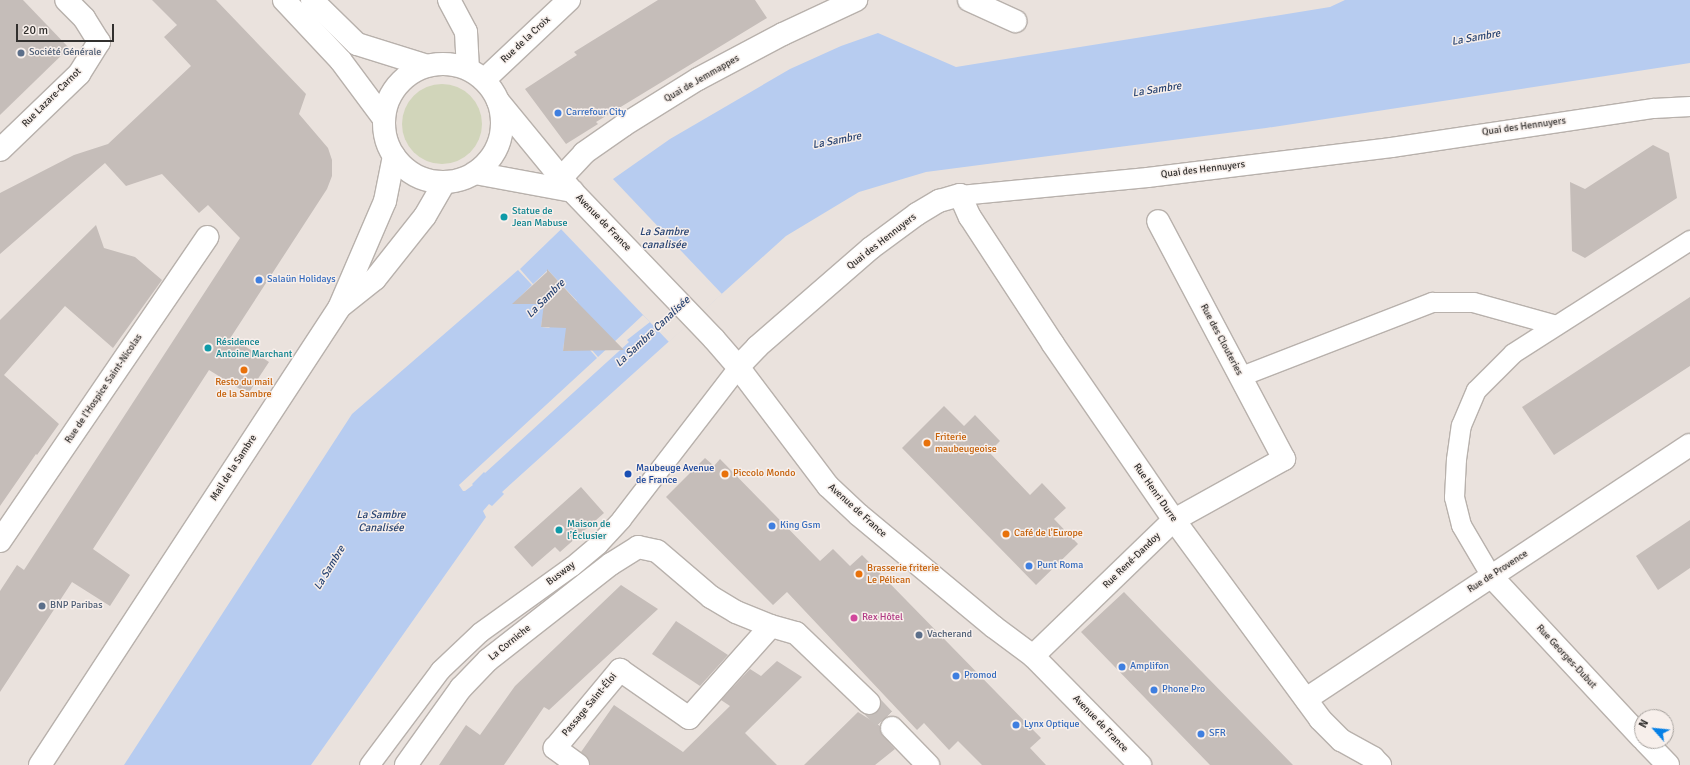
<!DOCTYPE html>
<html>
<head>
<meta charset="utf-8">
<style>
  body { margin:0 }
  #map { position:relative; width:1690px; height:765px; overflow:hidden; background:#eae2dd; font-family:Signika,sans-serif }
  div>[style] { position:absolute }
  .green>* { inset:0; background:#d1d5ba }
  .round { border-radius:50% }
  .water>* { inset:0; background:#b7ccf0 }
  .pier>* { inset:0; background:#eae2dd }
  .building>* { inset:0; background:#c5bdb9 }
  .street-tunnel>* { height:22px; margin-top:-11px; transform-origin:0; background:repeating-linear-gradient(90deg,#c5beba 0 22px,transparent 0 33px) }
  .roads { filter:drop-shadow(1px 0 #b8b1ac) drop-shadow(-1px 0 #b8b1ac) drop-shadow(0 1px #b8b1ac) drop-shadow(0 -1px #b8b1ac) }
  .lane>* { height:19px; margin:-9.5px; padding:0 9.5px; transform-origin:9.5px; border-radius:9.5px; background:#fff }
  .street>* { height:22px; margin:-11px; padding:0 11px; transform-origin:11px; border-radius:11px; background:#fff }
  .secondary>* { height:22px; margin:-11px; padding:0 11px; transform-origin:11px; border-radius:11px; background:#fff }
  .secondary>.ring { margin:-11px; padding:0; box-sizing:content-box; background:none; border:22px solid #fff; border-radius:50% }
  .dots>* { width:11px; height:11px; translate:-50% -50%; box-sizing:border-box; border:2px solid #f7efeb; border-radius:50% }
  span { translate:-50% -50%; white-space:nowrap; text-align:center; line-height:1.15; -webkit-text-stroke:3px #f7efeb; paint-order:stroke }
  .street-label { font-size:10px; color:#32302e }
  .service-label { font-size:10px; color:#4e5e75 }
  .left { translate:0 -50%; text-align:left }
  .shop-label { font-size:10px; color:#366cbe }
  .culture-label { font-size:10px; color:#0d838f }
  .food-label { font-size:10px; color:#c56008 }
  .transit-label { font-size:10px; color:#164399 }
  .hotel-label { font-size:10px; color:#b23c85 }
  .water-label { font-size:11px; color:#2a4573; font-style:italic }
  .north { position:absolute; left:1634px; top:709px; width:40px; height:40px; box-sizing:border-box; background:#f7efeb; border:1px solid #a8a39f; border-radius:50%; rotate:297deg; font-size:11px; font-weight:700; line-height:16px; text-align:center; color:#32302e }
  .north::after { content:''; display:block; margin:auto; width:14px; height:18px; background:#0680e6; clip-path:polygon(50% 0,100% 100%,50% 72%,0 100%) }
  .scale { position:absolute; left:16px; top:24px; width:98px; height:18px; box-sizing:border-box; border:2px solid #32302e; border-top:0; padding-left:5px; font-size:12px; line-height:14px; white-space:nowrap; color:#32302e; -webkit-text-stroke:3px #f7efeb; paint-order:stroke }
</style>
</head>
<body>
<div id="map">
  <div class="green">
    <div class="round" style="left:402px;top:84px;width:80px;height:80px"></div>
  </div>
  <div class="water">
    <div style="clip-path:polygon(1345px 0,1690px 0,1690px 63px,1266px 128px,926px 172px,859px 192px,786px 236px,502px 492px,504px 494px,492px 506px,489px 504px,483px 511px,486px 517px,311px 765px,124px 765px,352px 414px,518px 270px,532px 285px,520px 297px,519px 304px,527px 304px,539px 293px,553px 309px,542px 320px,541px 327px,549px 328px,560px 317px,575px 333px,564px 343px,563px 351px,570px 351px,582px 341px,597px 358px,459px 485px,463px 491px,465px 491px,473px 485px,472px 484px,484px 472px,485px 473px,629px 342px,627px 340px,650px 322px,643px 315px,598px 357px,562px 315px,577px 301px,548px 270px,533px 284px,520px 269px,613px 179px,670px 139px,790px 69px,841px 46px,878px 33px,956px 67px,1330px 7px)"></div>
  </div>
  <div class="pier">
    <div style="clip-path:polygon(612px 178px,722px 294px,669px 342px,559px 227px)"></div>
  </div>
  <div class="building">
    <div style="clip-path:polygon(0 0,23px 0,69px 48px,0 115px)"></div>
    <div style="clip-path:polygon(152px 0,216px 0,306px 94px,299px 114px,328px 148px,332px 160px,332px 176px,327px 189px,231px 337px,269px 362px,248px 394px,209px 370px,93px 549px,130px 575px,110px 606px,72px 582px,0 692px,0 591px,17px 565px,24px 570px,240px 238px,208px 205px,199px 213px,162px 174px,126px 186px,105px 163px,0 254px,0 193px,74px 155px,108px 144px,191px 66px,164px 37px,177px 25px)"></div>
    <div style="clip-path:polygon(658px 0,755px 0,767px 18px,596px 122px,598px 124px,566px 144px,525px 89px,577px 55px,574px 52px)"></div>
    <div style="clip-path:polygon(1653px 145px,1669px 153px,1677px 198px,1585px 258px,1572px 251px,1570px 182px,1585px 189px)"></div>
    <div style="clip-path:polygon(96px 225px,104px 248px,135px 257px,162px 280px,113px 348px,65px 306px,4px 375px,59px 424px,37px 455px,36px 454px,0 506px,0 320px)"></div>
    <div style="clip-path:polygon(547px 269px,579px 304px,624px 350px,563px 351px,566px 328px,541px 327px,544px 304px,512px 304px,547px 272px)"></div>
    <div style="clip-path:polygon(1690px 297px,1690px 366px,1554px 455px,1522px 407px)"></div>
    <div style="clip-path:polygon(944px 406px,964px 426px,975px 415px,1000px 441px,989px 452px,1030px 495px,1042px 483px,1066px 508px,1054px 519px,1078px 544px,1036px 585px,902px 448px)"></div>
    <div style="clip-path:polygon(705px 458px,714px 466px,720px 459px,820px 561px,833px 549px,850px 566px,862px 555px,1041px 738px,1030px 748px,1046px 765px,982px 765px,958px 741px,949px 750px,924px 723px,917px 730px,787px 592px,773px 605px,666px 497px)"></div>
    <div style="clip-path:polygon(581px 487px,604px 513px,560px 552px,555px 547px,532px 567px,514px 547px)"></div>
    <div style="clip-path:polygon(1690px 520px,1690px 568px,1658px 590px,1636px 556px)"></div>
    <div style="clip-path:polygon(621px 585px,658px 609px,549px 710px,544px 707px,504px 765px,439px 765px,466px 725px,480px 735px,515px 686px)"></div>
    <div style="clip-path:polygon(1124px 592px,1159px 628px,1293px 765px,1210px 765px,1081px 632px)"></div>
    <div style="clip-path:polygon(676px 621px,728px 655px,700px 686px,652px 654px)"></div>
    <div style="clip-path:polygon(777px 661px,802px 677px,745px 733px,777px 765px,590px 765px,589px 760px,581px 752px,614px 705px,683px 752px,730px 706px,721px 700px,750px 669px,761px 676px)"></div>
    <div style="clip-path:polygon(858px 712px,880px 726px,883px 736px,895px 749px,875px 765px,804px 765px)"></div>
  </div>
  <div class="street-tunnel">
    <div style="left:869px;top:703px;width:34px;rotate:47deg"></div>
  </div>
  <div class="roads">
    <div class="lane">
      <div style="left:960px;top:195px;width:188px;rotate:-5.5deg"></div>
      <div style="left:1147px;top:177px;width:246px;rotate:-7deg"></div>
      <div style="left:1391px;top:147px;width:265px;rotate:-8.5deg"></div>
      <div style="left:1653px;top:108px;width:37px;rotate:-3deg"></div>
      <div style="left:1241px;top:376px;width:205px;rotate:-21.2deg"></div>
      <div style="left:1432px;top:302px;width:41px"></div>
      <div style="left:1473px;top:302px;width:86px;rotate:15.5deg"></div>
      <div style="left:1491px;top:576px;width:59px;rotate:-120.5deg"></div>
      <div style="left:1461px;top:525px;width:29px;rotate:-104deg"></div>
      <div style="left:1454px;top:497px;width:38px;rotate:-87deg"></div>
      <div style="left:1456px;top:459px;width:34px;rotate:-82deg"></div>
      <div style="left:1461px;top:425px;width:38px;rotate:-67deg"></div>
      <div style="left:1476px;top:390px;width:52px;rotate:-45deg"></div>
      <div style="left:1513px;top:353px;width:210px;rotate:-32.6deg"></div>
      <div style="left:369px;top:765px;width:119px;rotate:-53.2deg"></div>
      <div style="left:440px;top:670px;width:55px;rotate:-43.5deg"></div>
      <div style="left:480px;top:632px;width:113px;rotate:-35.7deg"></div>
      <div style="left:572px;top:566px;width:34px;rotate:-40deg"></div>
      <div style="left:598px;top:544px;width:34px;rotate:-47deg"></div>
      <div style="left:621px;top:519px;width:192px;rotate:-52.4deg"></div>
    </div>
    <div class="street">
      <div style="left:449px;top:0;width:36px;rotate:62deg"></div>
      <div style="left:466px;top:32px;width:37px;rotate:87deg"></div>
      <div style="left:969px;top:0;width:51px;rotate:24.5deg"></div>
      <div style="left:0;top:150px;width:110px;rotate:-43.9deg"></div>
      <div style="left:79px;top:74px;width:38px;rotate:-58deg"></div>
      <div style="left:99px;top:42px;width:28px;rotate:-122deg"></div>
      <div style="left:84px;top:18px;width:25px;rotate:-135deg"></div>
      <div style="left:561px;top:178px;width:34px;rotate:-47deg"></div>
      <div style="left:584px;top:153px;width:49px;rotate:-35deg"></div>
      <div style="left:624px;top:125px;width:87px;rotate:-31.9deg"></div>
      <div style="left:698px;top:79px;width:96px;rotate:-27.9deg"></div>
      <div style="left:783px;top:34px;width:81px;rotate:-25deg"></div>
      <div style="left:341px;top:306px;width:43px;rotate:-38.5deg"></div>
      <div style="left:375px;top:279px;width:80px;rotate:-51.6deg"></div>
      <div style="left:425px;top:216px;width:39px;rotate:-60deg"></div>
      <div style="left:738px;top:367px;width:28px;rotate:-46deg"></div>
      <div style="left:757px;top:347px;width:151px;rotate:-41deg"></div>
      <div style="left:871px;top:248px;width:57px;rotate:-36.5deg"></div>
      <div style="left:917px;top:214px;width:26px;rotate:-31deg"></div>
      <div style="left:939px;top:201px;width:22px;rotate:-16deg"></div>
      <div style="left:960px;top:195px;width:24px;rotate:66deg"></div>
      <div style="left:970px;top:217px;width:152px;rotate:56.8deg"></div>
      <div style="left:1053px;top:344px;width:214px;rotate:55.5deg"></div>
      <div style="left:1174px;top:520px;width:247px;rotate:53.7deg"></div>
      <div style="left:1320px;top:719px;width:30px;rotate:45deg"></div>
      <div style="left:1341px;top:740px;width:37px;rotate:29deg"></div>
      <div style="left:1373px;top:758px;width:10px;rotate:45deg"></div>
      <div style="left:0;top:541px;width:368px;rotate:-55.7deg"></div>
      <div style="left:1491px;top:576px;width:221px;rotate:47deg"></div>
      <div style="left:1033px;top:656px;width:196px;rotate:-44deg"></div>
      <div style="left:1174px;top:520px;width:126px;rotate:-29deg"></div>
      <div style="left:1284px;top:459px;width:269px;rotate:-117.9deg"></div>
      <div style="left:1306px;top:699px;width:460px;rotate:-33.5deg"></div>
      <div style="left:892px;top:728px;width:52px;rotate:45.8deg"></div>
      <div style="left:1645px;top:741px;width:33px;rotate:46deg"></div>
      <div style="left:40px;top:765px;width:546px;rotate:-56.8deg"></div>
      <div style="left:339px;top:308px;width:116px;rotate:-66.7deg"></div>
      <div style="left:385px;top:201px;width:46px;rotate:-78.7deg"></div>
      <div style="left:406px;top:765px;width:95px;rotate:-54.5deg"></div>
      <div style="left:461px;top:688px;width:39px;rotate:-46deg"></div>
      <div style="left:488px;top:660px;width:156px;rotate:-38deg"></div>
      <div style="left:611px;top:564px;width:32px;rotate:-32deg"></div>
      <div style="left:638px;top:547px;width:19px;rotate:12deg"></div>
      <div style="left:657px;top:551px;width:71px;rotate:40.4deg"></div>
      <div style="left:711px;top:597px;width:29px;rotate:31deg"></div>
      <div style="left:736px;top:612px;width:38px;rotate:22deg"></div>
      <div style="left:771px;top:626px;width:26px;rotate:16deg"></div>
      <div style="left:796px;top:633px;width:101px;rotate:43.8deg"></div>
      <div style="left:578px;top:765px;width:29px;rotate:-144deg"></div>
      <div style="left:555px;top:748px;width:102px;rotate:-50.2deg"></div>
      <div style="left:620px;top:670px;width:84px;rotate:34.8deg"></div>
      <div style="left:689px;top:718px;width:123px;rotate:-48.3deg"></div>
    </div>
    <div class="secondary">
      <div style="left:284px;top:0;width:83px;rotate:46.9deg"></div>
      <div style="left:341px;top:61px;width:72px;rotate:53.4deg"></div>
      <div style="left:312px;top:0;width:63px;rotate:44.4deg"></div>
      <div style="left:357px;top:44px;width:73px;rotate:17.4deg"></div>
      <div class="ring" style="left:384px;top:64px;width:96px;height:96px"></div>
      <div style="left:484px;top:80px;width:117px;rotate:-43.3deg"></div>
      <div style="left:498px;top:101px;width:117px;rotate:50.6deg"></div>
      <div style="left:572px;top:191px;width:205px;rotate:46.2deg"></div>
      <div style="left:714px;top:339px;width:37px;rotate:49deg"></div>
      <div style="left:738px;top:367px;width:149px;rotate:52.9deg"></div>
      <div style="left:828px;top:486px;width:42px;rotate:43.1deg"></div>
      <div style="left:859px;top:515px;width:175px;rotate:39.7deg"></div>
      <div style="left:994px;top:627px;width:49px;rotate:36.6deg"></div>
      <div style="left:1033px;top:656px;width:153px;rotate:45.5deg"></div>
      <div style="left:475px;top:173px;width:99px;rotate:10.5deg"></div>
    </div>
  </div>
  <div class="dots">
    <div style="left:21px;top:53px;background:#5c6f8a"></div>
    <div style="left:558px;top:113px;background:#3f7fe0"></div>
    <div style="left:504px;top:217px;background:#0f9aa8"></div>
    <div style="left:259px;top:280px;background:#3f7fe0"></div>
    <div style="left:208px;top:348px;background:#0f9aa8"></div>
    <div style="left:244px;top:370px;background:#e8710a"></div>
    <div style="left:927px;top:443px;background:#e8710a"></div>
    <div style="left:628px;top:474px;background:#1a4fb4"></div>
    <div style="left:725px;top:474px;background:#e8710a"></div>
    <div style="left:772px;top:526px;background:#3f7fe0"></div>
    <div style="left:559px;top:530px;background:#0f9aa8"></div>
    <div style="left:1006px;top:534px;background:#e8710a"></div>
    <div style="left:1029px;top:566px;background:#3f7fe0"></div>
    <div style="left:859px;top:574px;background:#e8710a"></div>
    <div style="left:42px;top:606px;background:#5c6f8a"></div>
    <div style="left:854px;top:618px;background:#d1479c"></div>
    <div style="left:919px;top:635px;background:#5c6f8a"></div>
    <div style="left:1122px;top:667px;background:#3f7fe0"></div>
    <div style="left:956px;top:676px;background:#3f7fe0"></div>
    <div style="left:1154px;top:690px;background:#3f7fe0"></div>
    <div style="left:1016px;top:725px;background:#3f7fe0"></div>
    <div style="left:1201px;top:734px;background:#3f7fe0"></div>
  </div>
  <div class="street-label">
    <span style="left:526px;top:40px;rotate:-43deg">Rue de la Croix</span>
    <span style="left:702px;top:79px;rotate:-30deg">Quai de Jemmappes</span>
    <span style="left:52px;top:98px;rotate:-45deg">Rue Lazare-Carnot</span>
    <span style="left:1524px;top:127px;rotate:-8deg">Quai des Hennuyers</span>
    <span style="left:1203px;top:170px;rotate:-7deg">Quai des Hennuyers</span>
    <span style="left:603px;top:223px;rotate:46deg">Avenue de France</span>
    <span style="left:882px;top:242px;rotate:-38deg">Quai des Hennuyers</span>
    <span style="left:1221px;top:340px;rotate:62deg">Rue des Clouteries</span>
    <span style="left:104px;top:389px;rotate:-56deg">Rue de l'Hospice Saint-Nicolas</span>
    <span style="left:234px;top:468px;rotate:-57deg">Mail de la Sambre</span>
    <span style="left:1155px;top:493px;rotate:55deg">Rue Henri Durre</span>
    <span style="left:857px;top:511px;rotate:42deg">Avenue de France</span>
    <span style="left:1132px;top:561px;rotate:-44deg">Rue René-Dandoy</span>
    <span style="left:1498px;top:572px;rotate:-33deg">Rue de Provence</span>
    <span style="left:561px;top:574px;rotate:-37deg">Busway</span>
    <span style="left:510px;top:643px;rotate:-39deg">La Corniche</span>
    <span style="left:1566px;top:657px;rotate:47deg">Rue Georges-Dubut</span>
    <span style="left:590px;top:705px;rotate:-50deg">Passage Saint-Éloi</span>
    <span style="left:1100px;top:724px;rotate:46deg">Avenue de France</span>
  </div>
  <div class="service-label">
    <span class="left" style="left:29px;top:53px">Société Générale</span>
    <span class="left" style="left:50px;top:606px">BNP Paribas</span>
    <span class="left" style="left:927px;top:635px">Vacherand</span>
  </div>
  <div class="shop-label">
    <span class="left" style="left:566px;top:113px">Carrefour City</span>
    <span class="left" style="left:267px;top:280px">Salaün Holidays</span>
    <span class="left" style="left:780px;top:526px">King Gsm</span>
    <span class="left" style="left:1037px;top:566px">Punt Roma</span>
    <span class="left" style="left:1130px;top:667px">Amplifon</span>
    <span class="left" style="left:964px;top:676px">Promod</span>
    <span class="left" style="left:1162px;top:690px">Phone Pro</span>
    <span class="left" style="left:1024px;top:725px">Lynx Optique</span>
    <span class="left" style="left:1209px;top:734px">SFR</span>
  </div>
  <div class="culture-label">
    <span class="left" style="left:512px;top:217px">Statue de<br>Jean Mabuse</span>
    <span class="left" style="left:216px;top:348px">Résidence<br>Antoine Marchant</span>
    <span class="left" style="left:567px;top:530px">Maison de<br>l’Éclusier</span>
  </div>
  <div class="food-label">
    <span style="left:244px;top:388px">Resto du mail<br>de la Sambre</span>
    <span class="left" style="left:935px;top:443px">Friterie<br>maubeugeoise</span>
    <span class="left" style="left:733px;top:474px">Piccolo Mondo</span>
    <span class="left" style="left:1014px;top:534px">Café de l'Europe</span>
    <span class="left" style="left:867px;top:574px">Brasserie friterie<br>Le Pélican</span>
  </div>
  <div class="transit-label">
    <span class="left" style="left:636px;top:474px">Maubeuge Avenue<br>de France</span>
  </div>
  <div class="hotel-label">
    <span class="left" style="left:862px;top:618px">Rex Hôtel</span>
  </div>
  <div class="water-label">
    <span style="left:1476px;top:38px;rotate:-10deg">La Sambre</span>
    <span style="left:1157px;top:90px;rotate:-9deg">La Sambre</span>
    <span style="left:837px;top:141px;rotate:-11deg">La Sambre</span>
    <span style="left:664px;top:239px">La Sambre<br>canalisée</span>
    <span style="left:546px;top:299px;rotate:-45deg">La Sambre</span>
    <span style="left:653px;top:332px;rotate:-43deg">La Sambre Canalisée</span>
    <span style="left:381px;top:522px">La Sambre<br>Canalisée</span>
    <span style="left:330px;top:568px;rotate:-59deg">La Sambre</span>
  </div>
  <div class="north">N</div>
  <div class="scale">20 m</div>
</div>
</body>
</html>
